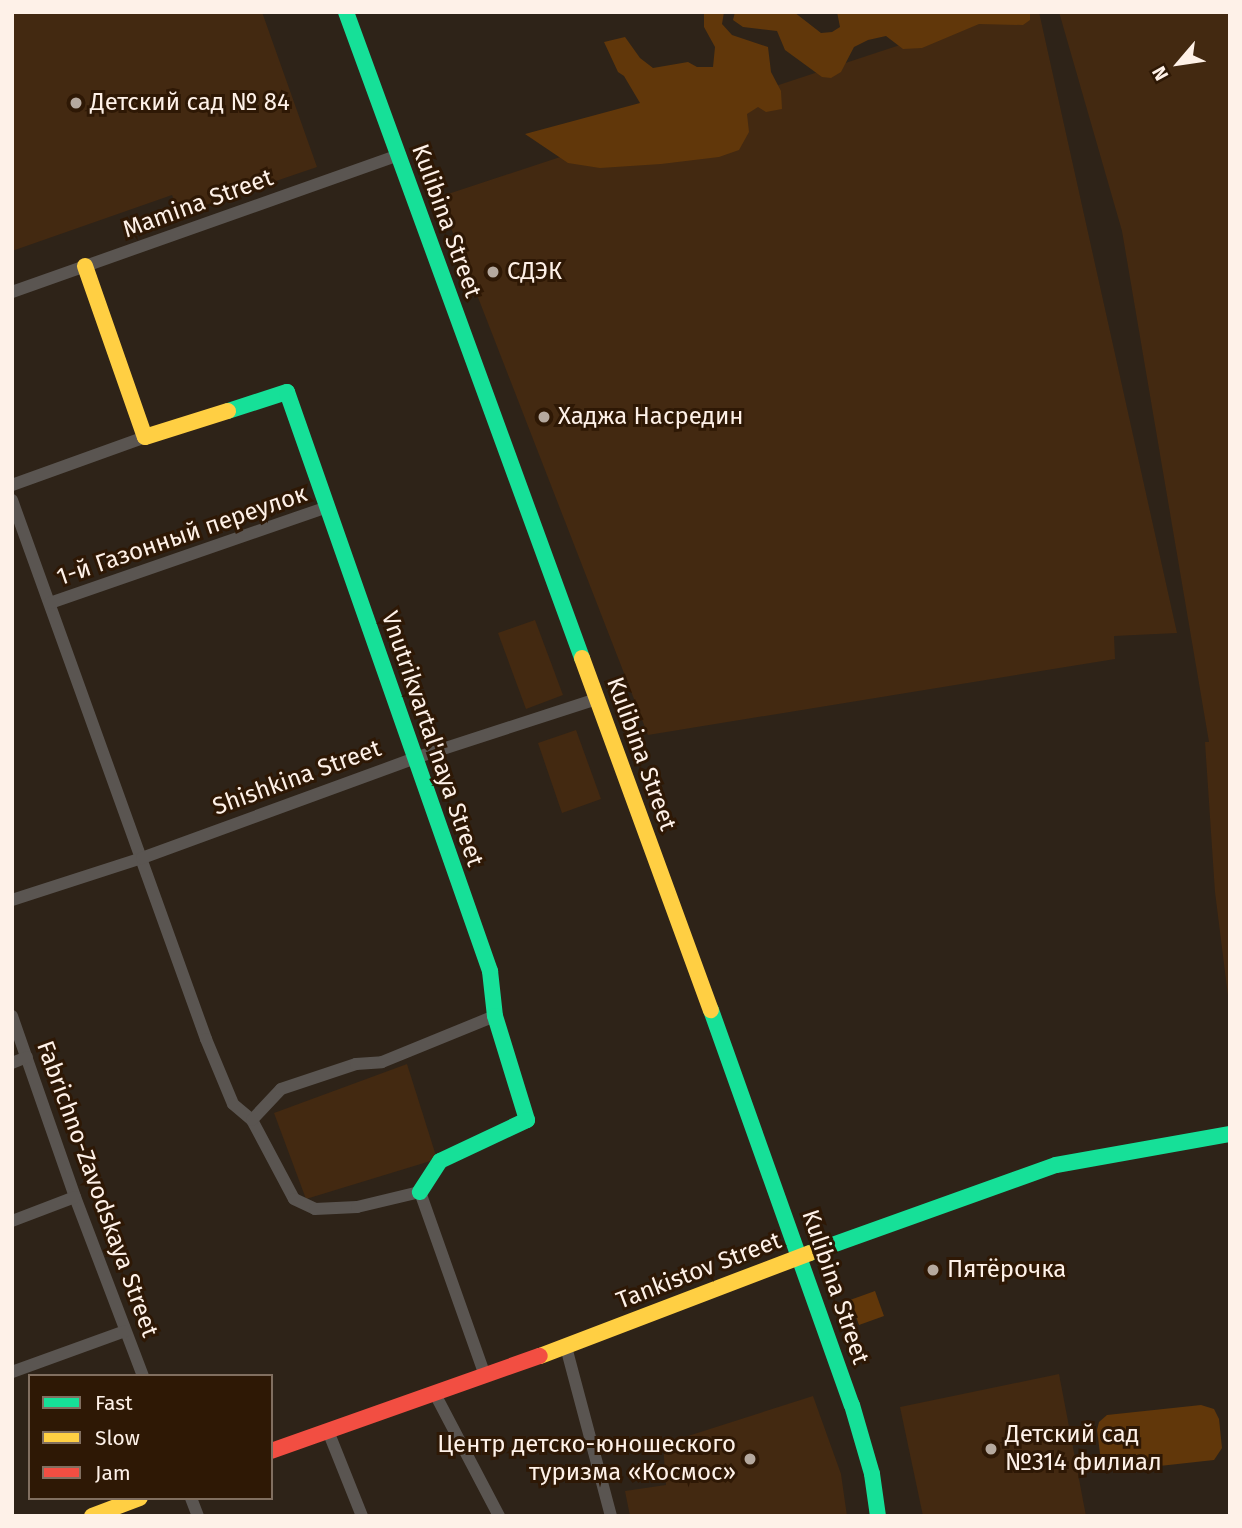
<!DOCTYPE html>
<html>
<head>
<meta charset="utf-8">
<style>
  body { margin:0 }
  #map { position:relative; width:1242px; height:1528px; overflow:hidden; background:#2e2318; font-family:"Fira Sans",sans-serif }
  div>[style] { position:absolute }
  .built>* { inset:0; background:#432911 }
  .green>* { inset:0; background:#61370a }
  .street>* { height:12px; margin:-6px; padding:0 6px; transform-origin:6px; border-radius:6px; background:#5a5551 }
  .fast>* { height:16px; margin:-8px; padding:0 8px; transform-origin:8px; border-radius:8px; background:#16e098 }
  .slow>* { height:16px; margin:-8px; padding:0 8px; transform-origin:8px; border-radius:8px; background:#ffcf43 }
  .jam>* { height:16px; margin:-8px; padding:0 8px; transform-origin:8px; border-radius:8px; background:#f24e42 }
  .dots>* { width:19px; height:19px; translate:-50% -50%; box-sizing:border-box; border:4px solid #2e1805; border-radius:50% }
  span { translate:-50% -50%; white-space:nowrap; text-align:center; line-height:1.15; -webkit-text-stroke:6px #2e1805; paint-order:stroke }
  .poi-label { font-size:24px; color:#fef1e8 }
  .left { translate:0 -50%; text-align:left }
  .right { translate:-100% -50%; text-align:right }
  .street-label { font-size:24px; color:#fef1e8 }
  .frame { position:absolute; inset:0; border:14px solid #fef1e8; pointer-events:none }
  .legend { position:absolute; left:28px; top:1374px; width:245px; height:126px; box-sizing:border-box; background:#2e1805; border:2px solid #816f60; margin:0; padding:9px 12px; list-style:none; font-size:21px; color:#fef1e8 }
  .legend li { display:flex; align-items:center; gap:14px; height:35px }
  .legend b { width:35px; border:2px solid #816f60 }
  .north { position:absolute; left:1144px; top:28px; width:70px; height:70px; -webkit-text-stroke:5px #2e1805; paint-order:stroke; rotate:241deg; font-size:19px; font-weight:700; line-height:28px; text-align:center; color:#fef1e8 }
  .north::after { content:''; display:block; margin:auto; width:24px; height:32px; background:#fef1e8; clip-path:polygon(50% 0,100% 100%,50% 72%,0 100%) }
</style>
</head>
<body>
<div id="map">
  <div class="built">
    <div style="clip-path:polygon(12px 12px,262px 12px,317px 167px,180px 214px,172px 195px,12px 251px)"></div>
    <div style="clip-path:polygon(1000px 12px,1039px 12px,1177px 633px,1114px 636px,1115px 659px,648px 735px,439px 197px)"></div>
    <div style="clip-path:polygon(1059px 12px,1230px 12px,1230px 1012px,1215px 892px,1205px 742px,1209px 742px,1122px 231px)"></div>
    <div style="clip-path:polygon(535px 620px,563px 695px,526px 709px,498px 633px)"></div>
    <div style="clip-path:polygon(576px 730px,601px 799px,562px 813px,538px 743px)"></div>
    <div style="clip-path:polygon(407px 1064px,437px 1159px,306px 1199px,274px 1113px)"></div>
    <div style="clip-path:polygon(1059px 1374px,1086px 1516px,923px 1516px,900px 1407px)"></div>
    <div style="clip-path:polygon(813px 1396px,841px 1474px,847px 1516px,630px 1516px,625px 1491px,666px 1485px,663px 1444px)"></div>
  </div>
  <div class="green">
    <div style="clip-path:polygon(704px 12px,724px 12px,722px 24px,732px 35px,768px 47px,771px 72px,781px 91px,782px 109px,766px 112px,758px 107px,747px 114px,749px 132px,739px 150px,719px 157px,661px 164px,600px 168px,568px 163px,525px 134px,640px 103px,624px 76px,618px 72px,604px 42px,625px 37px,640px 58px,653px 68px,688px 62px,697px 67px,713px 67px,715px 47px,704px 27px)"></div>
    <div style="clip-path:polygon(735px 12px,794px 12px,821px 33px,832px 32px,840px 27px,837px 12px,1030px 12px,1030px 20px,1023px 25px,979px 24px,922px 48px,903px 49px,886px 36px,868px 40px,854px 47px,841px 72px,831px 78px,822px 77px,785px 50px,777px 31px,743px 27px,733px 20px)"></div>
    <div style="clip-path:polygon(875px 1291px,884px 1316px,859px 1325px,850px 1300px)"></div>
    <div style="clip-path:polygon(1201px 1405px,1214px 1409px,1219px 1419px,1222px 1448px,1214px 1460px,1114px 1471px,1101px 1461px,1097px 1430px,1099px 1422px,1107px 1415px)"></div>
  </div>
  <div class="street">
    <div style="left:12px;top:292px;width:410px;rotate:-19.5deg"></div>
    <div style="left:12px;top:485px;width:141px;rotate:-19.8deg"></div>
    <div style="left:12px;top:500px;width:573px;rotate:70.2deg"></div>
    <div style="left:206px;top:1039px;width:70px;rotate:67.4deg"></div>
    <div style="left:233px;top:1104px;width:25px;rotate:40deg"></div>
    <div style="left:252px;top:1120px;width:89px;rotate:62deg"></div>
    <div style="left:294px;top:1199px;width:23px;rotate:25deg"></div>
    <div style="left:315px;top:1209px;width:42px;rotate:-2.7deg"></div>
    <div style="left:357px;top:1207px;width:65px;rotate:-13.4deg"></div>
    <div style="left:420px;top:1192px;width:195px;rotate:70.5deg"></div>
    <div style="left:50px;top:603px;width:294px;rotate:-19.1deg"></div>
    <div style="left:12px;top:900px;width:137px;rotate:-17.9deg"></div>
    <div style="left:142px;top:858px;width:291px;rotate:-20.1deg"></div>
    <div style="left:415px;top:758px;width:191px;rotate:-18deg"></div>
    <div style="left:12px;top:1016px;width:192px;rotate:70.8deg"></div>
    <div style="left:75px;top:1197px;width:191px;rotate:69.2deg"></div>
    <div style="left:12px;top:1063px;width:16px;rotate:-22deg"></div>
    <div style="left:252px;top:1120px;width:42px;rotate:-46.9deg"></div>
    <div style="left:281px;top:1089px;width:79px;rotate:-18.4deg"></div>
    <div style="left:356px;top:1064px;width:26px;rotate:-4deg"></div>
    <div style="left:382px;top:1062px;width:122px;rotate:-22.2deg"></div>
    <div style="left:12px;top:1221px;width:67px;rotate:-20.9deg"></div>
    <div style="left:566px;top:1347px;width:175px;rotate:75.1deg"></div>
    <div style="left:12px;top:1372px;width:120px;rotate:-19.9deg"></div>
    <div style="left:435px;top:1394px;width:138px;rotate:62.3deg"></div>
    <div style="left:328px;top:1431px;width:92px;rotate:68.2deg"></div>
    <div style="left:191px;top:1498px;width:19px;rotate:69deg"></div>
  </div>
  <div class="fast">
    <div style="left:346px;top:12px;width:688px;rotate:69.93deg"></div>
    <div style="left:228px;top:411px;width:62px;rotate:-17.9deg"></div>
    <div style="left:287px;top:392px;width:614px;rotate:70.68deg"></div>
    <div style="left:490px;top:971px;width:45px;rotate:83.7deg"></div>
    <div style="left:495px;top:1016px;width:109px;rotate:72.9deg"></div>
    <div style="left:527px;top:1120px;width:96px;rotate:154.8deg"></div>
    <div style="left:440px;top:1161px;width:37px;rotate:123deg"></div>
    <div style="left:711px;top:1010px;width:419px;rotate:70.4deg"></div>
    <div style="left:852px;top:1405px;width:72px;rotate:73.8deg"></div>
    <div style="left:872px;top:1474px;width:42px;rotate:81.9deg"></div>
    <div style="left:810px;top:1253px;width:261px;rotate:-19.7deg"></div>
    <div style="left:1056px;top:1165px;width:177px;rotate:-10.1deg"></div>
  </div>
  <div class="slow">
    <div style="left:85px;top:266px;width:181px;rotate:70.7deg"></div>
    <div style="left:145px;top:437px;width:87px;rotate:-17.4deg"></div>
    <div style="left:582px;top:658px;width:375px;rotate:69.9deg"></div>
    <div style="left:540px;top:1356px;width:289px;rotate:-20.9deg"></div>
    <div style="left:92px;top:1516px;width:51px;rotate:-20.6deg"></div>
  </div>
  <div class="jam">
    <div style="left:271px;top:1451px;width:285px;rotate:-19.5deg"></div>
  </div>
  <div class="dots">
    <div style="left:76px;top:103px;background:#b5a99f"></div>
    <div style="left:493px;top:272px;background:#b5a99f"></div>
    <div style="left:544px;top:417px;background:#b5a99f"></div>
    <div style="left:933px;top:1270px;background:#b5a99f"></div>
    <div style="left:991px;top:1449px;background:#b5a99f"></div>
    <div style="left:750px;top:1459px;background:#b5a99f"></div>
  </div>
  <div class="poi-label">
    <span class="left" style="left:90px;top:103px">Детский сад № 84</span>
    <span class="left" style="left:507px;top:272px">СДЭК</span>
    <span class="left" style="left:558px;top:417px">Хаджа Насредин</span>
    <span class="left" style="left:947px;top:1270px">Пятёрочка</span>
    <span class="left" style="left:1005px;top:1449px">Детский сад<br>№314 филиал</span>
    <span class="right" style="left:736px;top:1459px">Центр детско-юношеского<br>туризма «Космос»</span>
  </div>
  <div class="street-label">
    <span style="left:198px;top:204px;rotate:-20deg">Mamina Street</span>
    <span style="left:446px;top:221px;rotate:70deg">Kulibina Street</span>
    <span style="left:182px;top:536px;rotate:-19deg">1-й Газонный переулок</span>
    <span style="left:432px;top:739px;rotate:71deg">Vnutrikvartal'naya Street</span>
    <span style="left:641px;top:754px;rotate:70deg">Kulibina Street</span>
    <span style="left:297px;top:778px;rotate:-20deg">Shishkina Street</span>
    <span style="left:97px;top:1189px;rotate:70deg">Fabrichno-Zavodskaya Street</span>
    <span style="left:699px;top:1271px;rotate:-21deg">Tankistov Street</span>
    <span style="left:835px;top:1287px;rotate:71deg">Kulibina Street</span>
  </div>
  <div class="frame"></div>
  <ul class="legend">
  <li><b style="height:9px;background:#16e098"></b>Fast</li>
  <li><b style="height:9px;background:#ffcf43"></b>Slow</li>
  <li><b style="height:9px;background:#f24e42"></b>Jam</li>
  </ul>
  <div class="north">N</div>
</div>
</body>
</html>
